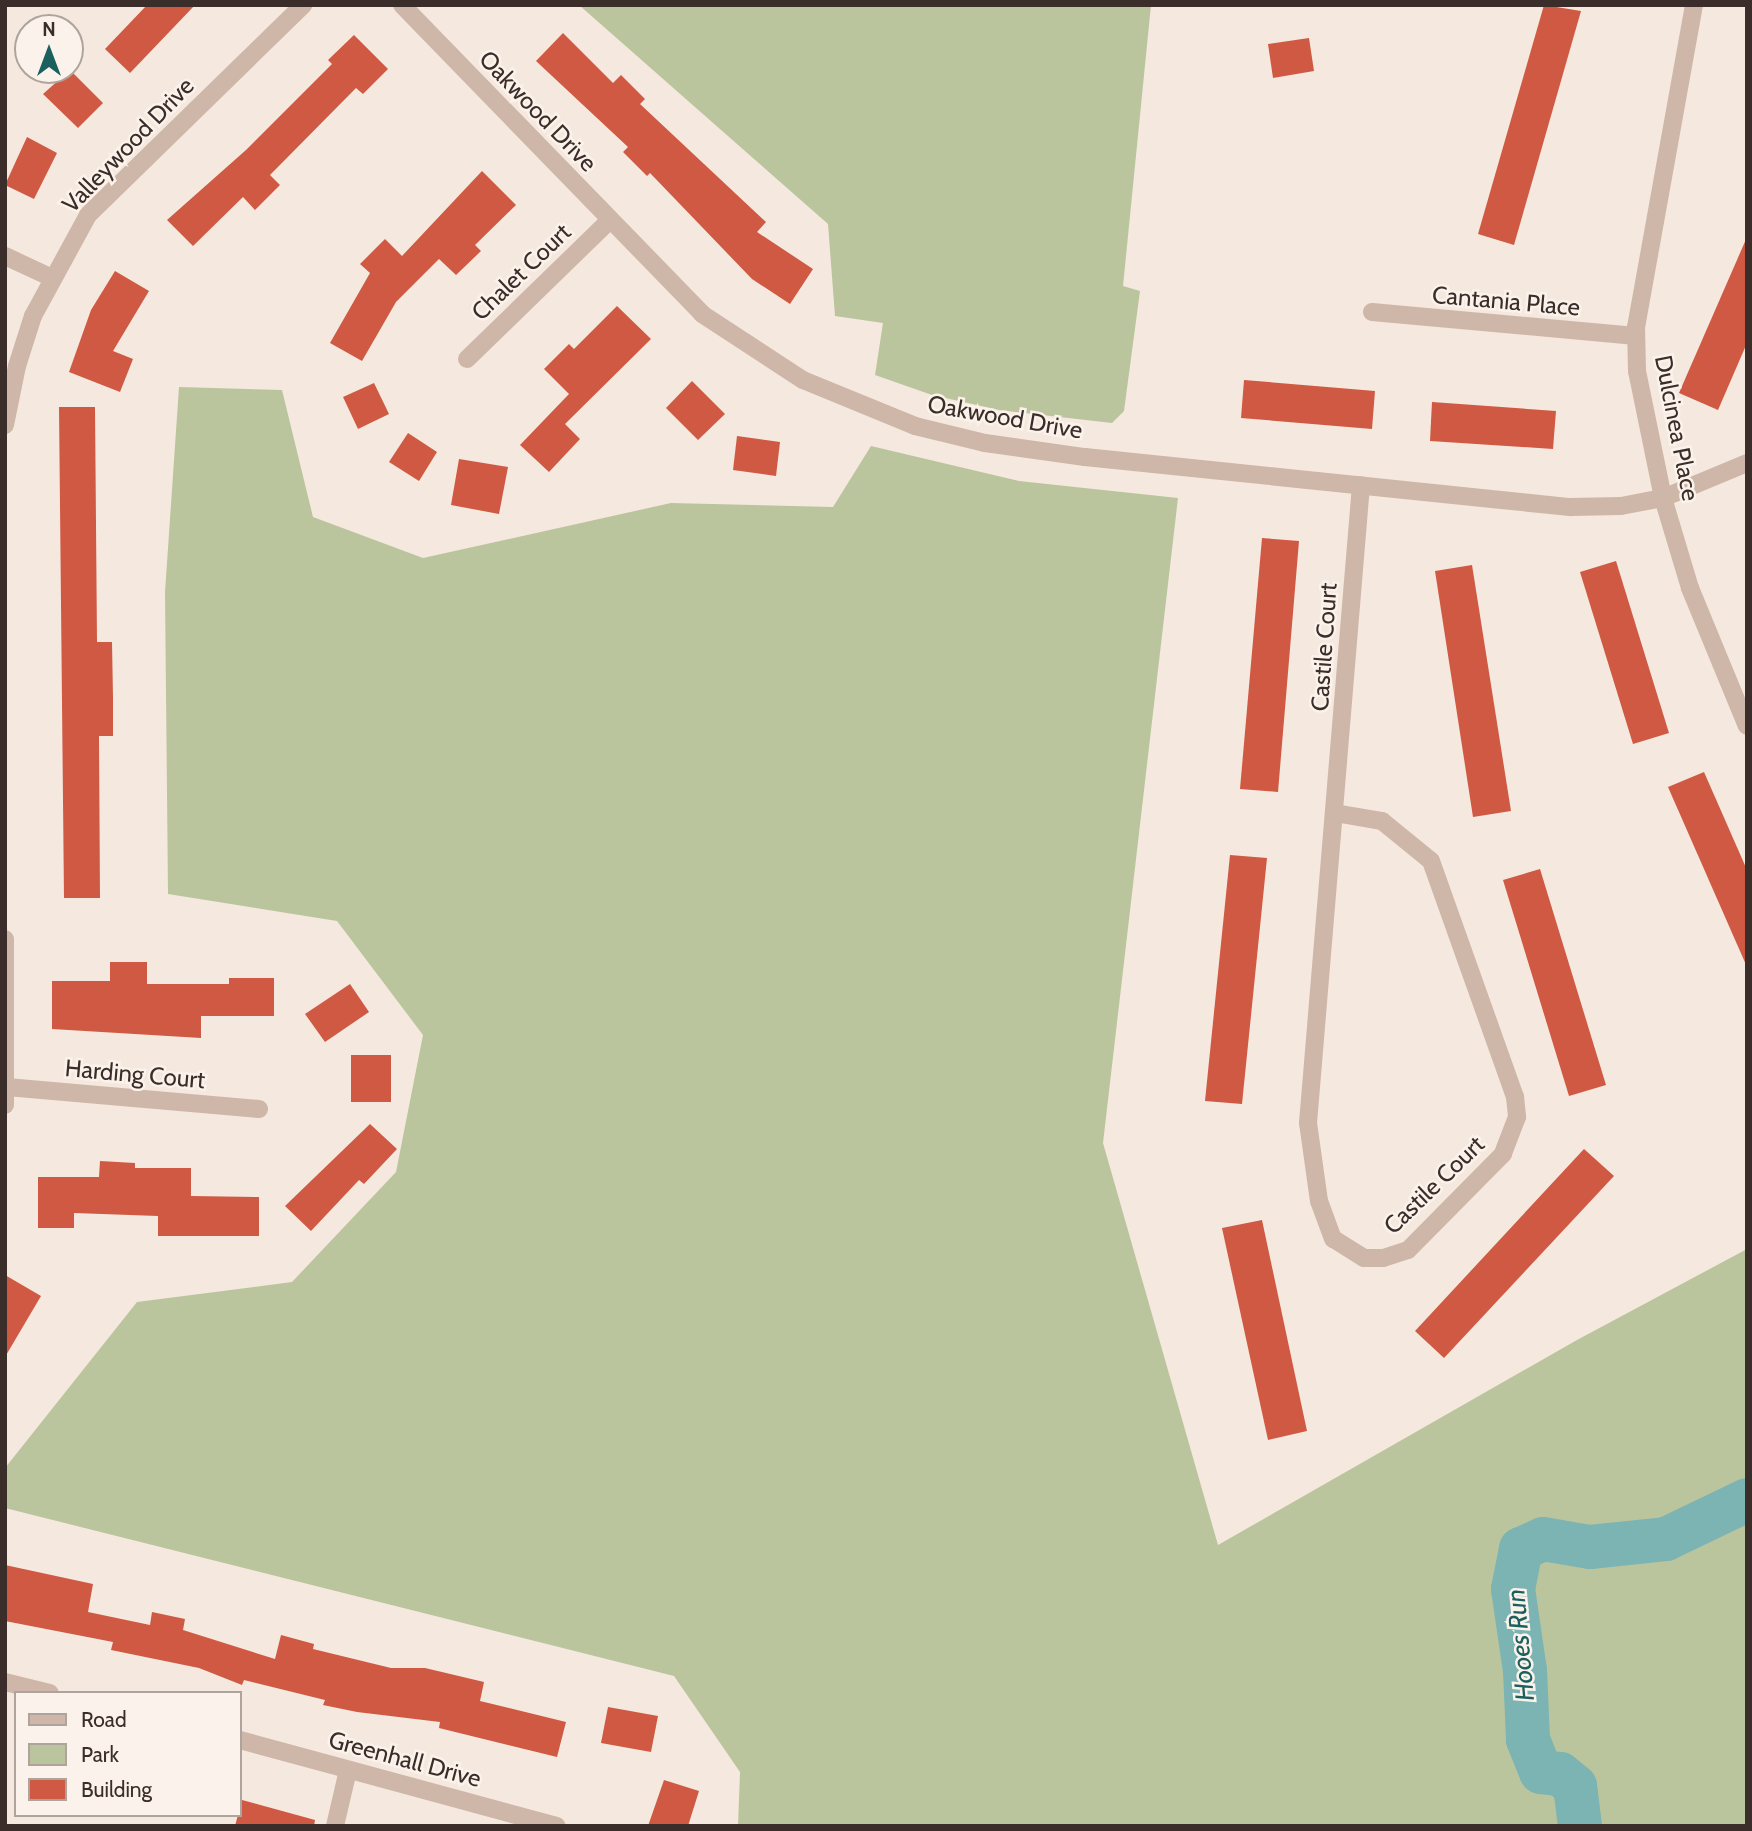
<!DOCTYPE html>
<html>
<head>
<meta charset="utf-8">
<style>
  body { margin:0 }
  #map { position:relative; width:1752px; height:1831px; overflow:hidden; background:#f5e8de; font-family:Cabin,sans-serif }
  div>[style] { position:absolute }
  .green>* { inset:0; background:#bbc59d }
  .river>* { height:44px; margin:-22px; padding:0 22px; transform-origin:22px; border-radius:22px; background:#7bb4b2 }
  .building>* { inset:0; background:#cf5942 }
  .minor>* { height:18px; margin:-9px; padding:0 9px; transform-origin:9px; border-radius:9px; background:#ceb7a9 }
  span { translate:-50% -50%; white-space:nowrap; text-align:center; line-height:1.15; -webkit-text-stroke:5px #fbf3eb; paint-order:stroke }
  .street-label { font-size:24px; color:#3b2d29 }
  .water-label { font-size:26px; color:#1b605f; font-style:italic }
  .frame { position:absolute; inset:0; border:7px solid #3b2d29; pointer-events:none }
  .legend { position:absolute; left:14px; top:1691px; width:228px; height:126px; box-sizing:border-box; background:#fbf3eb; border:2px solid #aea49d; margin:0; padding:9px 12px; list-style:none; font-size:21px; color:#3b2d29 }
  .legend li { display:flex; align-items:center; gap:14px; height:35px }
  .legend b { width:35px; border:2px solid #aea49d }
  .north { position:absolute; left:14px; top:14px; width:70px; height:70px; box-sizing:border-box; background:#fbf3eb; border:2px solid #aea49d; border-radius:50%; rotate:0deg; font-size:19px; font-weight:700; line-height:28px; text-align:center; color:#3b2d29 }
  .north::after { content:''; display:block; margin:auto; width:24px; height:32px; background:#1b605f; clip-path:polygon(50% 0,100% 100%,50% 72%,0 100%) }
</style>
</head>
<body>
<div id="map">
  <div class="green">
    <div style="clip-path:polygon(579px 5px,1151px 5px,1123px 286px,1140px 291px,1124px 411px,1112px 423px,999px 410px,932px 395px,875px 375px,883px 323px,835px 316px,828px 224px)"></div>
    <div style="clip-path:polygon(179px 387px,282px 390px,313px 517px,423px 558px,671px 503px,833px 507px,871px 446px,1019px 481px,1178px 498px,1103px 1143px,1218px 1545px,1577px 1340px,1747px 1249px,1747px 1826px,738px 1826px,740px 1772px,674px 1676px,5px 1508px,5px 1468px,137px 1302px,292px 1282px,396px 1172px,423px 1035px,337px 921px,168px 894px,165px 592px)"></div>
  </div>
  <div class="river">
    <div style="left:1580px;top:1826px;width:40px;rotate:-97.1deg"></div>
    <div style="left:1575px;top:1786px;width:19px;rotate:-141deg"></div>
    <div style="left:1560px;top:1774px;width:19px;rotate:-174deg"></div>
    <div style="left:1541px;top:1772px;width:35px;rotate:-112deg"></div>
    <div style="left:1528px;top:1739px;width:68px;rotate:-92.5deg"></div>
    <div style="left:1525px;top:1671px;width:83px;rotate:-98.3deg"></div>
    <div style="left:1513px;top:1589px;width:41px;rotate:-78.7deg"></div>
    <div style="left:1521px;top:1549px;width:24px;rotate:-24deg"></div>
    <div style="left:1543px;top:1539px;width:48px;rotate:9.7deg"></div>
    <div style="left:1590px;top:1547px;width:76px;rotate:-6deg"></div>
    <div style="left:1666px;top:1539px;width:90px;rotate:-25.7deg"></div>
  </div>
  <div class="building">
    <div style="clip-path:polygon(147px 5px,195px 5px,130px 73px,105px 49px)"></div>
    <div style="clip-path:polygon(1544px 5px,1581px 11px,1514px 245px,1478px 234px)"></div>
    <div style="clip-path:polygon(563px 33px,613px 83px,621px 75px,645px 99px,640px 104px,766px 222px,757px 232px,813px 269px,790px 304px,752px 279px,650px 173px,647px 176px,623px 152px,628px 147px,536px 61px)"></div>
    <div style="clip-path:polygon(354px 35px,388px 69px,363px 94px,356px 88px,270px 175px,280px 185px,255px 210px,243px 197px,193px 246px,167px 220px,246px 150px,332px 64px,328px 60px)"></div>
    <div style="clip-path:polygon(1309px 38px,1314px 71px,1273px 78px,1268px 44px)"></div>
    <div style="clip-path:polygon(70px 70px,103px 103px,78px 128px,43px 94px)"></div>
    <div style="clip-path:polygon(27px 137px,57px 153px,34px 199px,5px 185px)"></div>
    <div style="clip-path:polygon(482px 171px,516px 205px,475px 245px,481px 251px,456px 275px,439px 259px,396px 302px,362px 361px,330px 343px,370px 273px,360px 264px,385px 239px,402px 256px)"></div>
    <div style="clip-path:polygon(1747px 237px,1747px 343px,1718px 410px,1679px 393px)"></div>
    <div style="clip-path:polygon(115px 271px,149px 291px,113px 351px,133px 359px,120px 392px,69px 372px,91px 310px)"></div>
    <div style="clip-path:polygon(617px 306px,651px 339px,565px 424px,580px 439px,549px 472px,520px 445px,569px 394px,544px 369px,569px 344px,574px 349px)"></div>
    <div style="clip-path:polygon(1244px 380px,1375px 391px,1372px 429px,1241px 418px)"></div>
    <div style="clip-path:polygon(692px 381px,725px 414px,698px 440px,666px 408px)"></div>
    <div style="clip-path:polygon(374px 383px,389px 414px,358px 429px,343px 397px)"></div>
    <div style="clip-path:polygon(1432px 402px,1556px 411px,1553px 449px,1430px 441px)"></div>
    <div style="clip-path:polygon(59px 407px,95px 407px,97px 642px,112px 642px,113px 698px,113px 736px,99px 736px,100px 898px,64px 898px)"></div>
    <div style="clip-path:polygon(408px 433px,437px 452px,419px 481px,389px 462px)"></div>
    <div style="clip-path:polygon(737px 436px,780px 442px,776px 476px,733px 470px)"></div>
    <div style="clip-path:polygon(459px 459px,508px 467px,499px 514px,451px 505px)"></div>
    <div style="clip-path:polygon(1262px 538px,1299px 541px,1278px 792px,1240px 789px)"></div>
    <div style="clip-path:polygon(1616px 561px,1669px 733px,1633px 744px,1580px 572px)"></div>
    <div style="clip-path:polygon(1472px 565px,1511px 811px,1473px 817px,1435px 571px)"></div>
    <div style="clip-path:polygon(1704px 772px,1747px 870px,1747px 967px,1668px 787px)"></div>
    <div style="clip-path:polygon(1230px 855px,1267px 858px,1242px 1104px,1205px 1101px)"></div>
    <div style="clip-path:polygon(1540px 869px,1606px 1085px,1569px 1096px,1503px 880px)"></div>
    <div style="clip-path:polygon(110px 962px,147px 962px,147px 984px,229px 984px,229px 978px,274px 978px,274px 1016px,201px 1016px,201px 1038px,52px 1029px,52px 981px,110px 981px)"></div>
    <div style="clip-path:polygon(350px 984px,369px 1012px,325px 1042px,305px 1014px)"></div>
    <div style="clip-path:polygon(351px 1055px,391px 1055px,391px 1102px,351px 1102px)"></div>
    <div style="clip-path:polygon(370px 1124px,397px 1149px,364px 1184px,359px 1180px,311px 1231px,285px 1206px)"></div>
    <div style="clip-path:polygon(1584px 1149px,1614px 1176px,1444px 1358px,1415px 1331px)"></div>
    <div style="clip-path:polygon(100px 1161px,135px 1163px,135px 1168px,191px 1168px,191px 1196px,259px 1197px,259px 1236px,158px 1236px,158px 1216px,74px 1213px,74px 1228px,38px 1228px,38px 1177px,99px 1177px)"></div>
    <div style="clip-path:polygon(1262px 1220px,1307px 1431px,1268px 1440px,1222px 1228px)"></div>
    <div style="clip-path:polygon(5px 1275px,41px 1296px,5px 1357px)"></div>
    <div style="clip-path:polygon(5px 1565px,93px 1584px,88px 1612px,150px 1625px,152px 1612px,185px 1619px,183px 1630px,275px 1659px,281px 1635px,314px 1644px,313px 1649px,391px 1668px,425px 1668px,484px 1682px,480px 1701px,566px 1722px,557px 1757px,439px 1728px,440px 1722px,357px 1712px,323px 1705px,325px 1700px,244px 1680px,242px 1685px,199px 1668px,111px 1650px,113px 1642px,5px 1621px)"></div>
    <div style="clip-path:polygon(608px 1707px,658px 1716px,651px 1752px,601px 1743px)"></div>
    <div style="clip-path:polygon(664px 1780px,699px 1791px,688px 1826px,648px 1826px)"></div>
    <div style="clip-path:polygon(242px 1800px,315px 1820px,314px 1826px,235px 1826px)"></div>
  </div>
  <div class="minor">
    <div style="left:402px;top:5px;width:431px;rotate:45.8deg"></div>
    <div style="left:702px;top:314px;width:121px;rotate:33.2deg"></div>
    <div style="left:803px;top:380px;width:121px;rotate:22.3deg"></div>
    <div style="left:915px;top:426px;width:72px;rotate:13.7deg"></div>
    <div style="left:985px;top:443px;width:101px;rotate:8deg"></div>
    <div style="left:1085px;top:457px;width:488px;rotate:5.9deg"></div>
    <div style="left:1570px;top:507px;width:51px;rotate:-1.1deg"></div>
    <div style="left:1621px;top:506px;width:43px;rotate:-10.8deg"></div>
    <div style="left:1663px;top:498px;width:91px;rotate:-22.6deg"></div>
    <div style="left:1694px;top:5px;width:327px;rotate:100.2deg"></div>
    <div style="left:1636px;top:327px;width:44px;rotate:88.7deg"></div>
    <div style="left:1637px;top:371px;width:130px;rotate:78.4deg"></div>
    <div style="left:1663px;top:498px;width:94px;rotate:73.3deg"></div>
    <div style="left:1690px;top:588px;width:149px;rotate:67.6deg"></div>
    <div style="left:5px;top:256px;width:50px;rotate:25deg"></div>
    <div style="left:1372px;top:312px;width:265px;rotate:5.2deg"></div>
    <div style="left:467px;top:359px;width:199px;rotate:-44.2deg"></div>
    <div style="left:5px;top:425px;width:60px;rotate:-78.5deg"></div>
    <div style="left:17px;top:366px;width:52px;rotate:-72.3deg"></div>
    <div style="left:33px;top:316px;width:115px;rotate:-61.4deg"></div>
    <div style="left:88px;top:215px;width:301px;rotate:-44.3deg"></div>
    <div style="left:1335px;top:813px;width:48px;rotate:9.7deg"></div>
    <div style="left:1382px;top:821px;width:63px;rotate:39.2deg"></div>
    <div style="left:1431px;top:861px;width:251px;rotate:70.4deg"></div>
    <div style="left:1515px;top:1097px;width:20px;rotate:84deg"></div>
    <div style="left:1517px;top:1117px;width:40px;rotate:111deg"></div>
    <div style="left:1503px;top:1154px;width:135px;rotate:134.7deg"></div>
    <div style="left:1408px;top:1250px;width:26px;rotate:162deg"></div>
    <div style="left:1383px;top:1258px;width:19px;rotate:180deg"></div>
    <div style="left:1364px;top:1258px;width:36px;rotate:-148deg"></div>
    <div style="left:1333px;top:1239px;width:40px;rotate:-110.2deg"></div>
    <div style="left:1319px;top:1201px;width:79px;rotate:-98deg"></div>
    <div style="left:1308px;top:1123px;width:640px;rotate:-85.25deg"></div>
    <div style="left:5px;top:939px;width:166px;rotate:90deg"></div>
    <div style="left:7px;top:1087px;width:253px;rotate:5deg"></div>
    <div style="left:5px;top:1682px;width:46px;rotate:13.7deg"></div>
    <div style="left:240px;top:1740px;width:328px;rotate:15.2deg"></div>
    <div style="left:335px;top:1826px;width:57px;rotate:-76.9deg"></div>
  </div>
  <div class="street-label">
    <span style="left:538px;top:111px;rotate:46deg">Oakwood Drive</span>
    <span style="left:128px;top:145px;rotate:-46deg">Valleywood Drive</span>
    <span style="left:521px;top:272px;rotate:-44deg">Chalet Court</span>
    <span style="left:1506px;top:301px;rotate:5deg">Cantania Place</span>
    <span style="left:1005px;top:417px;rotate:10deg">Oakwood Drive</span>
    <span style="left:1677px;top:428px;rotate:79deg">Dulcinea Place</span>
    <span style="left:1324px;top:647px;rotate:-86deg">Castile Court</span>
    <span style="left:135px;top:1074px;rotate:5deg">Harding Court</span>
    <span style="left:1434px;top:1185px;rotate:-44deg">Castile Court</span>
    <span style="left:405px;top:1759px;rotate:15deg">Greenhall Drive</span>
  </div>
  <div class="water-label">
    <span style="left:1521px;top:1645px;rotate:-95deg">Hooes Run</span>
  </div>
  <div class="frame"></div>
  <ul class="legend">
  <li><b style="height:9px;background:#ceb7a9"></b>Road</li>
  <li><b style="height:19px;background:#bbc59d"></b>Park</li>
  <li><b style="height:19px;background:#cf5942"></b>Building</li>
  </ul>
  <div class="north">N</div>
</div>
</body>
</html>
